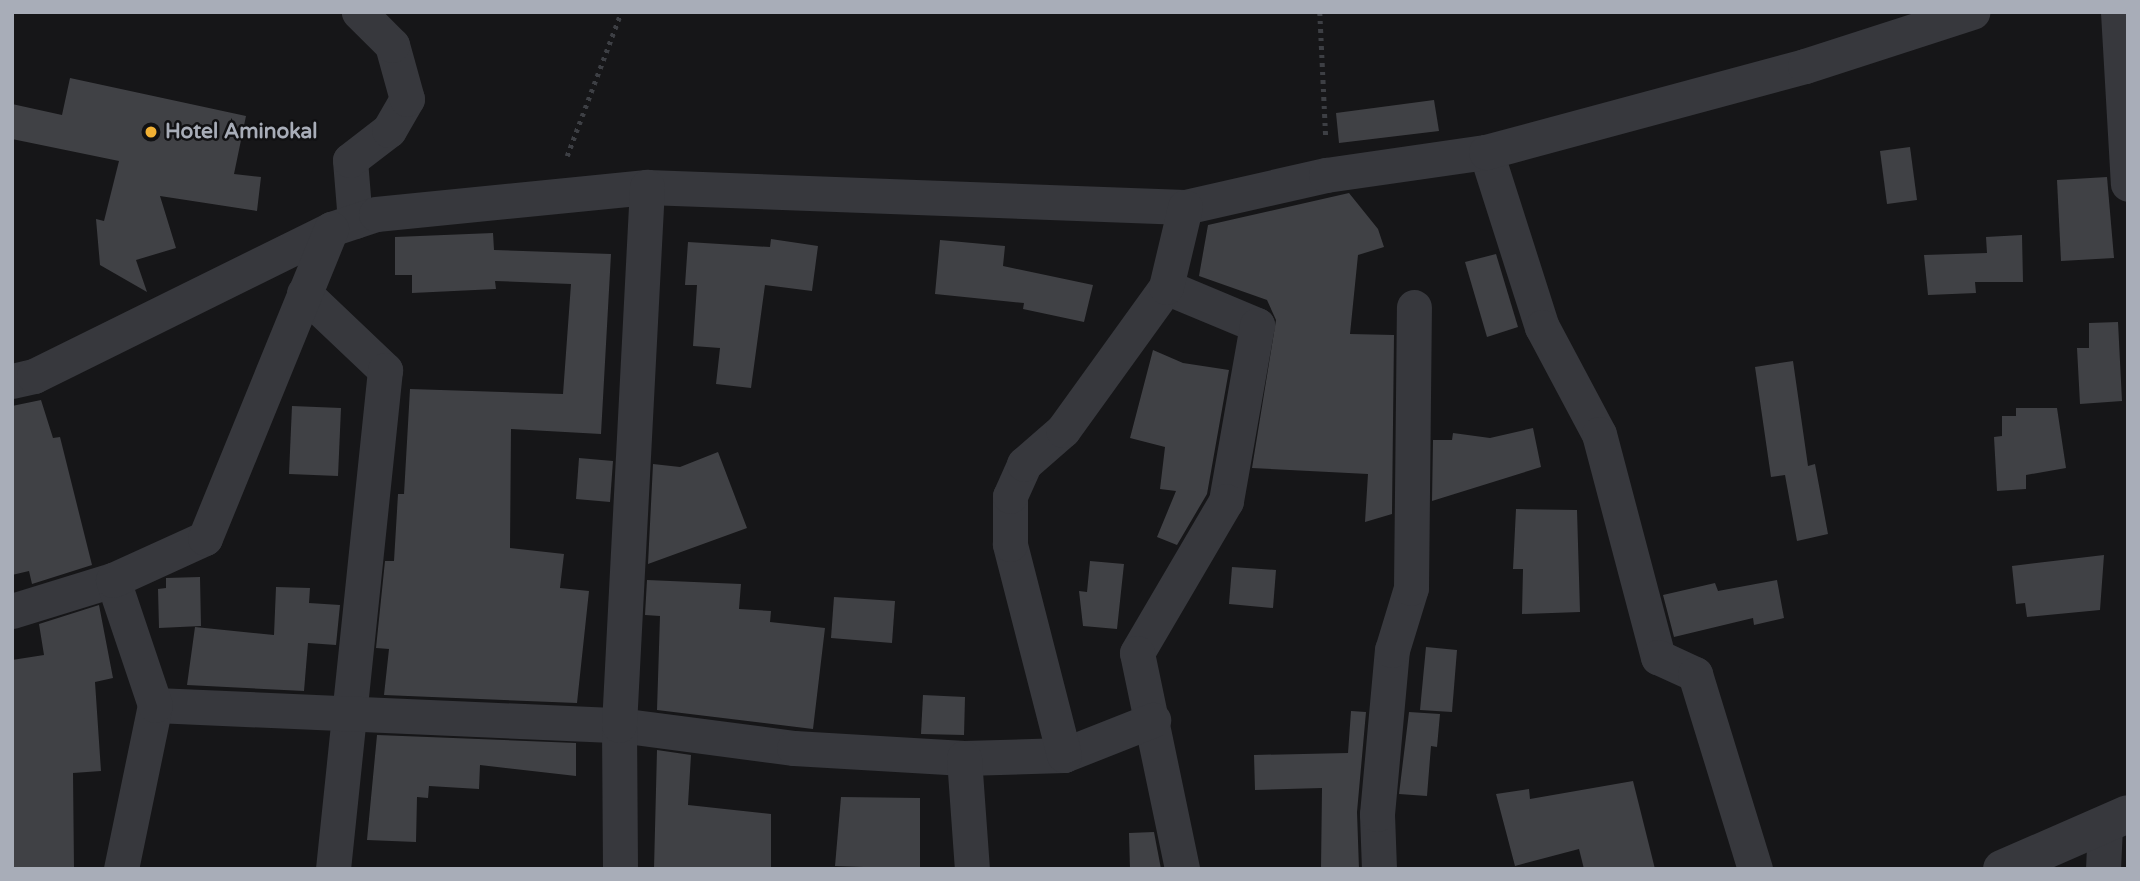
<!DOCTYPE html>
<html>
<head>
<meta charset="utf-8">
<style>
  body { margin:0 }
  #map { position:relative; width:2140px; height:881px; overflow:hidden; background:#161618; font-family:"Varela Round",sans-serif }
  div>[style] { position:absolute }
  .building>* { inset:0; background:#404145 }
  .path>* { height:4.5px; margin-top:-2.25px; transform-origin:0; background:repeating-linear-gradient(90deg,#3d3f44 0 3.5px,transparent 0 8.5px) }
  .minor>* { height:35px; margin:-17.5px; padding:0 17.5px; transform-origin:17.5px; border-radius:17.5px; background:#37383d }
  .tertiary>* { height:38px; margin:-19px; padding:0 19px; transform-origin:19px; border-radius:19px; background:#37383d }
  .dots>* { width:19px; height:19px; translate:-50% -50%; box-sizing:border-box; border:4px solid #111113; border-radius:50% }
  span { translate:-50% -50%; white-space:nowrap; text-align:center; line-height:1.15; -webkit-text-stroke:5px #111113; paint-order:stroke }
  .poi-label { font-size:21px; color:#a8adb8; font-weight:700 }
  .left { translate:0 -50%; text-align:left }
  .frame { position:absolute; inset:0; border:14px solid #a8adb8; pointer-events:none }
</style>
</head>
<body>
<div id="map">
  <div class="building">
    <div style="clip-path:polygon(70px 78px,246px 116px,234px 174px,261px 177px,257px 211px,160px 196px,176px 248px,136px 260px,147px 292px,100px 265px,96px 219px,104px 221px,119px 161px,12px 139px,12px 104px,62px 115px)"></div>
    <div style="clip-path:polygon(1434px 100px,1439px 131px,1339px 143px,1336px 113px)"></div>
    <div style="clip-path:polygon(1910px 147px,1917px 200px,1887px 204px,1880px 151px)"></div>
    <div style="clip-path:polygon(2107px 177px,2114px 258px,2061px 261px,2057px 180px)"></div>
    <div style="clip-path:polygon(1349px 193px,1378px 229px,1384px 247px,1358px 255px,1350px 334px,1394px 335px,1392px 514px,1365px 522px,1368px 474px,1252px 468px,1276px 320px,1267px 300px,1199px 276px,1208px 225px)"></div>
    <div style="clip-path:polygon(493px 233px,494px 250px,611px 254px,601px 434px,511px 429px,510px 548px,564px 554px,560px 588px,589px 591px,577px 703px,384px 695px,389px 649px,376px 648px,385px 561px,394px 561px,398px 494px,404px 494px,410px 389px,563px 394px,571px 284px,495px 281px,496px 289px,412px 293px,412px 275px,395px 275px,395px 237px)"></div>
    <div style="clip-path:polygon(2022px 235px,2023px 282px,1975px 282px,1976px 293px,1928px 295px,1924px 255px,1987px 253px,1986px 237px)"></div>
    <div style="clip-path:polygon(771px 239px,818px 246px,812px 291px,765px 285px,751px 388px,716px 384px,720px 348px,693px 346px,697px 285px,685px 285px,688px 242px,770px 247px)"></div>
    <div style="clip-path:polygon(940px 240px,1005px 246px,1003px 266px,1093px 285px,1084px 322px,1023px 309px,1024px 303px,935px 294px)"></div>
    <div style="clip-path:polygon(1496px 254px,1518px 327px,1487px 337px,1465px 262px)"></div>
    <div style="clip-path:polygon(2118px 322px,2122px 401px,2080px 404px,2077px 348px,2089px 348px,2089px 323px)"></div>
    <div style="clip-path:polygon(1153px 350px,1183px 363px,1229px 370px,1207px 494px,1177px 545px,1157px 537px,1176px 491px,1160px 489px,1165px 447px,1130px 438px)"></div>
    <div style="clip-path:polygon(1793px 361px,1808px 466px,1815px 464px,1828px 534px,1797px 541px,1785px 475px,1771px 477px,1755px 367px)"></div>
    <div style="clip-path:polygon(41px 400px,53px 438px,60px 437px,92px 565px,32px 584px,29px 571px,12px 575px,12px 406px)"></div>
    <div style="clip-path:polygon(292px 406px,341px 408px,338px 476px,289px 474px)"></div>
    <div style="clip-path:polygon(2016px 408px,2057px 408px,2066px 468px,2026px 475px,2026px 489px,1997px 491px,1994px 437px,2002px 436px,2002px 416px,2016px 416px)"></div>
    <div style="clip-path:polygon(1533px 428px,1541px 467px,1432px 501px,1433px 440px,1452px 440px,1453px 433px,1490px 438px)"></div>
    <div style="clip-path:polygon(718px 452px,747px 528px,648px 564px,653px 464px,680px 467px)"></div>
    <div style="clip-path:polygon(579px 458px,613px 461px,610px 502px,576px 499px)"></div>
    <div style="clip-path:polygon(1516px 509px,1577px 510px,1580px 612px,1522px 614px,1523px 569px,1513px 569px)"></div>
    <div style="clip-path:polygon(2104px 555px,2100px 610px,2027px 617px,2025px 603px,2016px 604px,2012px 566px)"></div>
    <div style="clip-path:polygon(1090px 561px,1124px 564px,1117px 629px,1083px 626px,1079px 591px,1087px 592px)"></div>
    <div style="clip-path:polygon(1232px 567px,1276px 570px,1273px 608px,1229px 604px)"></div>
    <div style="clip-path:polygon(200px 577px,201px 626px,159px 628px,158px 589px,166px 588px,166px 578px)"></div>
    <div style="clip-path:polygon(647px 580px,741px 584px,739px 609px,771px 611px,770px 622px,825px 628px,813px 729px,657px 710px,660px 616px,645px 615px)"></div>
    <div style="clip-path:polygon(1777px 580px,1784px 618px,1754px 625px,1753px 618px,1674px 637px,1663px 595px,1715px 583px,1718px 591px)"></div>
    <div style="clip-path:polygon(276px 587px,310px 588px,309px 603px,340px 605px,336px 645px,308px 643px,304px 691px,187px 685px,195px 627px,274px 635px)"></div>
    <div style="clip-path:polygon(834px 597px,895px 601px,892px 643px,831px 638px)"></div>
    <div style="clip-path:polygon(99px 605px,113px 678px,95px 682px,101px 771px,73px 773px,74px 868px,12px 869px,12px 660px,44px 655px,39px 624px)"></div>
    <div style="clip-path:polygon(1426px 647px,1457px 650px,1452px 712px,1420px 710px)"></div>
    <div style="clip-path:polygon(923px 695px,965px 697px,964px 735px,921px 734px)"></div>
    <div style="clip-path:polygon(1351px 711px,1366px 712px,1357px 812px,1359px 869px,1321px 869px,1322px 788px,1255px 790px,1254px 755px,1348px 753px)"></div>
    <div style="clip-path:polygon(1409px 712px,1440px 714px,1437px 747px,1431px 746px,1427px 796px,1399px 794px)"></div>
    <div style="clip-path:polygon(377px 735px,576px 743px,576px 776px,480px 765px,479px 789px,429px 786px,428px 798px,417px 797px,416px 842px,367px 840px)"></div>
    <div style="clip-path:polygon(657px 750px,691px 755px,688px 805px,771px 814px,771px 869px,654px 869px)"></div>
    <div style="clip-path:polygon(1633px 781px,1655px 869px,1584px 869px,1579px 849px,1515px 866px,1496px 794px,1529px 789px,1530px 799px)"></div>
    <div style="clip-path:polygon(841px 797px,920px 798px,920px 869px,835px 866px)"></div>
    <div style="clip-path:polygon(1154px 832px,1161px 869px,1130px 869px,1129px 833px)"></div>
  </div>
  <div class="path">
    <div style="left:1320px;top:12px;width:127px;rotate:87.3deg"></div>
    <div style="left:567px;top:156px;width:154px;rotate:-69.4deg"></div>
  </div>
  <div class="minor">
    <div style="left:2118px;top:12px;width:172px;rotate:86.7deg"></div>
    <div style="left:1486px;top:152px;width:184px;rotate:72.3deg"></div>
    <div style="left:1542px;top:327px;width:121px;rotate:62deg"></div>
    <div style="left:1599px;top:434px;width:231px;rotate:75.2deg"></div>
    <div style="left:1658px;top:657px;width:41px;rotate:24.7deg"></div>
    <div style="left:1695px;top:674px;width:204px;rotate:72.9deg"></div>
    <div style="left:355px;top:221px;width:61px;rotate:-94.7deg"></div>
    <div style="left:350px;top:160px;width:49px;rotate:-37.6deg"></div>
    <div style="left:389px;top:130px;width:36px;rotate:-60deg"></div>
    <div style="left:407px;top:99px;width:56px;rotate:-105.5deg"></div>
    <div style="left:392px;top:45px;width:47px;rotate:-135deg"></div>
    <div style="left:1166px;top:287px;width:99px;rotate:22.7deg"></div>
    <div style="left:1257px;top:325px;width:179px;rotate:100deg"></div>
    <div style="left:1226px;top:501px;width:176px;rotate:120.4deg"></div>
    <div style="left:1137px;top:653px;width:221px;rotate:78.2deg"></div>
    <div style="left:304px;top:293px;width:112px;rotate:43.5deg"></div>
    <div style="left:385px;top:370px;width:502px;rotate:95.95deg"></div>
    <div style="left:12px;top:381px;width:23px;rotate:-13deg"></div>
    <div style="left:34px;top:376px;width:331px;rotate:-26.3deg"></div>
    <div style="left:331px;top:229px;width:47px;rotate:-18.4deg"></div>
    <div style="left:376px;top:214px;width:272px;rotate:-5.7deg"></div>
    <div style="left:647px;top:187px;width:538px;rotate:2.13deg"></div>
    <div style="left:1185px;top:207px;width:145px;rotate:-12.8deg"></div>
    <div style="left:1326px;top:175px;width:162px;rotate:-8.2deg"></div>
    <div style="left:1486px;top:152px;width:330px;rotate:-15.1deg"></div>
    <div style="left:1805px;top:66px;width:176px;rotate:-17.9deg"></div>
    <div style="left:12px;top:611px;width:106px;rotate:-17.1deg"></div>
    <div style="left:155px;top:705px;width:464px;rotate:2.5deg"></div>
    <div style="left:619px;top:725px;width:177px;rotate:7.5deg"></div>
    <div style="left:794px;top:748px;width:170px;rotate:3.4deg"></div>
    <div style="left:964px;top:758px;width:100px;rotate:-1.7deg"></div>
    <div style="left:1064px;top:755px;width:96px;rotate:-21.5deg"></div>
    <div style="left:1064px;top:755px;width:218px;rotate:-104.4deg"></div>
    <div style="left:1010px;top:544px;width:48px;rotate:-90deg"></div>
    <div style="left:1010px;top:496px;width:35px;rotate:-66deg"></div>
    <div style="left:1024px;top:464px;width:52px;rotate:-41.1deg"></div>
    <div style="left:1063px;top:430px;width:176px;rotate:-54.2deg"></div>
    <div style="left:1166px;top:287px;width:82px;rotate:-76.6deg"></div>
    <div style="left:964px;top:758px;width:111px;rotate:85.9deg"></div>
    <div style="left:121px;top:869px;width:167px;rotate:-78.3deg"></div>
    <div style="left:155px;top:705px;width:132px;rotate:-108.6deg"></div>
    <div style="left:113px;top:580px;width:101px;rotate:-24.5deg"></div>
    <div style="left:205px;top:538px;width:334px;rotate:-67.8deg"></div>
    <div style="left:620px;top:869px;width:144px;rotate:-90.4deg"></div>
    <div style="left:619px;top:725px;width:539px;rotate:-87.02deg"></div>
    <div style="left:1379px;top:869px;width:55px;rotate:-92.1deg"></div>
    <div style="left:1377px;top:814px;width:165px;rotate:-84.8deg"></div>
    <div style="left:1392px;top:650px;width:65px;rotate:-73deg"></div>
    <div style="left:1411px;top:588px;width:281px;rotate:-89.4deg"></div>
    <div style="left:2103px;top:869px;width:43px;rotate:-87.3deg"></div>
  </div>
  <div class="tertiary">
    <div style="left:2002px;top:869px;width:137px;rotate:-23.6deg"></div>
  </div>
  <div class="dots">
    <div style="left:151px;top:132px;background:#f2b134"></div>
  </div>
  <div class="poi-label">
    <span class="left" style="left:165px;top:132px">Hotel Aminokal</span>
  </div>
  <div class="frame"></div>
</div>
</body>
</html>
